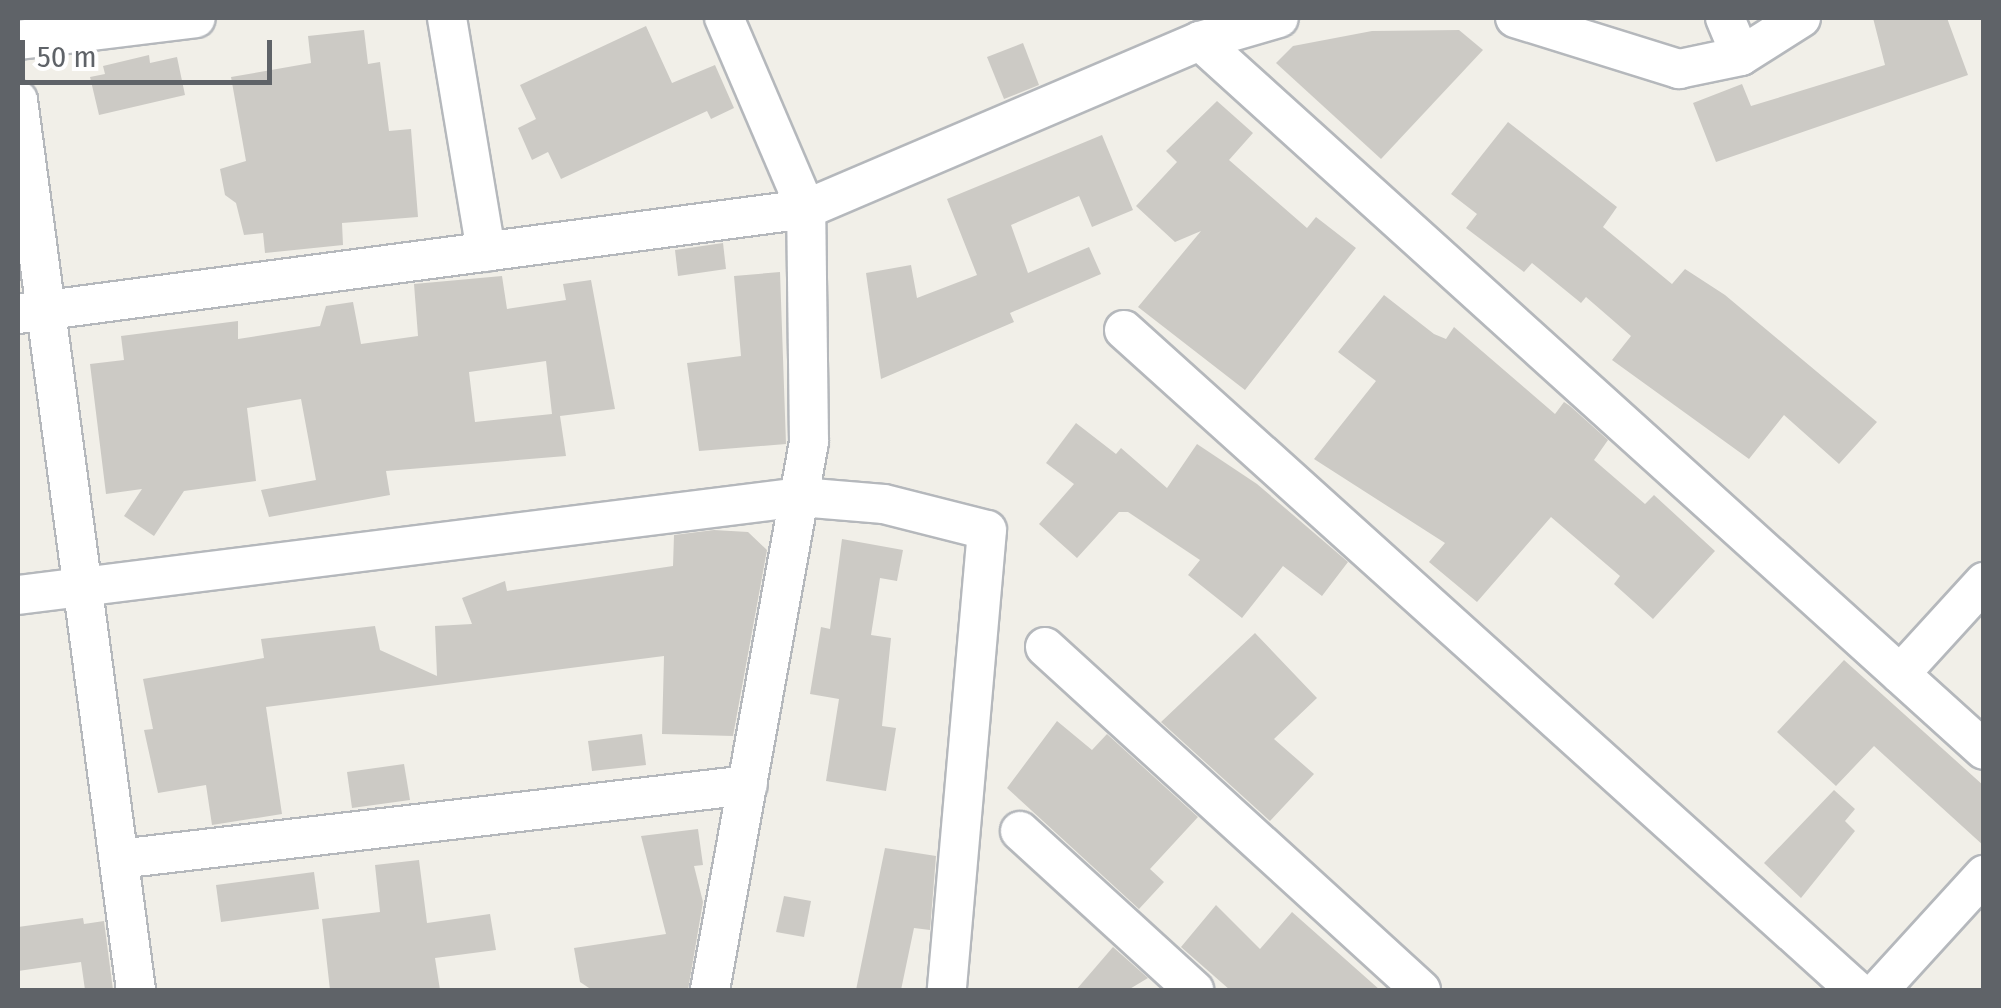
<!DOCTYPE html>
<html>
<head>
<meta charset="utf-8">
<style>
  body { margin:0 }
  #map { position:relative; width:2001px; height:1008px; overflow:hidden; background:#f1efe8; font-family:"Fira Sans Condensed",sans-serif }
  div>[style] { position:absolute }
  .building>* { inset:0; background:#cccac5 }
  .roads { filter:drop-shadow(2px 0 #b5b8bc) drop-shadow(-2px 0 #b5b8bc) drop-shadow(0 2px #b5b8bc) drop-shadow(0 -2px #b5b8bc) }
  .minor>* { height:38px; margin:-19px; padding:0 19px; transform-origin:19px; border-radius:19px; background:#fff }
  span { translate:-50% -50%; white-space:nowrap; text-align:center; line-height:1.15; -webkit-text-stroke:8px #fff; paint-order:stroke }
  .frame { position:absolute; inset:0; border:20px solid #5f6368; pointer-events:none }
  .scale { position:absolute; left:20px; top:40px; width:252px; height:45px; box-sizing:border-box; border:5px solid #5f6368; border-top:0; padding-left:12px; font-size:30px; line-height:35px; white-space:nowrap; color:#5f6368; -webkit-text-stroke:8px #fff; paint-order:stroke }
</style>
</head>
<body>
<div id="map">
  <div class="building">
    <div style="clip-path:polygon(1873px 18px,1947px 18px,1968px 75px,1716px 162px,1693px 103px,1742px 84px,1751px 106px,1885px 65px)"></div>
    <div style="clip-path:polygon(646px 26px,672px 83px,715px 65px,734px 108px,711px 119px,707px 111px,561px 179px,548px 152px,532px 160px,518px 128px,536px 119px,520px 85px)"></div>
    <div style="clip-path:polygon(364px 30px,368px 64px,380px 62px,389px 131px,411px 129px,418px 217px,342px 223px,343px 245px,265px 253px,263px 233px,244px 235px,236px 203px,225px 195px,220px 169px,246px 161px,231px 77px,311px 63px,308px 36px)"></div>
    <div style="clip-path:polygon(1459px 30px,1483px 50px,1381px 159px,1276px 63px,1293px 46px,1372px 31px)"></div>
    <div style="clip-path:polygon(1023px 43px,1039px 85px,1004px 99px,987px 57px)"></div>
    <div style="clip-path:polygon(149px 55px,150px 63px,177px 57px,185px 95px,99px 115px,90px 77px,105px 74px,103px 66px)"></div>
    <div style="clip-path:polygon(1217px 101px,1253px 133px,1229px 160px,1307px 228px,1316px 217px,1356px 248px,1245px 390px,1138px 307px,1201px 231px,1175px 242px,1136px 206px,1177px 162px,1166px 151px)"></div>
    <div style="clip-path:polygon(1508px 122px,1617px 207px,1603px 227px,1672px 284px,1685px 269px,1725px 295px,1877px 422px,1839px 464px,1784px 415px,1749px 459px,1612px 360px,1631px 336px,1586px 297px,1581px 303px,1532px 263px,1524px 272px,1466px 228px,1477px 214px,1451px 194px)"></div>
    <div style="clip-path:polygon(1102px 135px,1133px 210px,1092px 227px,1079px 196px,1011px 225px,1028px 273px,1089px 247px,1101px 274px,1010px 313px,1014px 322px,881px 379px,866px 273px,911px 265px,917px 298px,977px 275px,947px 199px)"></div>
    <div style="clip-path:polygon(723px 243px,726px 269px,678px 276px,675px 250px)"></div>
    <div style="clip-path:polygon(780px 272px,786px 444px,699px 451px,687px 363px,741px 356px,734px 276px)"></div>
    <div style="clip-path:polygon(evenodd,502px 276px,507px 309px,566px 300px,563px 284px,591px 280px,615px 409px,560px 416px,566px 456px,386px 471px,390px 495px,269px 517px,261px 490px,316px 480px,301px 399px,247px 408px,256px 481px,184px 491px,154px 536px,124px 516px,142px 489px,106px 494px,90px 364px,124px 360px,121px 336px,238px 321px,238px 339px,320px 326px,326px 306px,353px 302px,361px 344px,418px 336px,414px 284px,502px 276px,546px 361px,552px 414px,475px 422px,469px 372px,546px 361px)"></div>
    <div style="clip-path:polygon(1384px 295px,1434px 334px,1446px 339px,1454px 327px,1555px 414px,1564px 402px,1570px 406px,1608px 440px,1594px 460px,1645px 504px,1654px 495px,1715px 551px,1653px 619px,1614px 584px,1620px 576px,1551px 517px,1477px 602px,1429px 562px,1445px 543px,1314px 459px,1376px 381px,1338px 352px)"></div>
    <div style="clip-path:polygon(1076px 423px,1116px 454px,1121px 448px,1167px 488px,1197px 444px,1257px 484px,1348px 562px,1322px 596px,1283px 566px,1242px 618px,1188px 575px,1200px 560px,1128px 512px,1119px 512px,1077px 558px,1039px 524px,1074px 484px,1046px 463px)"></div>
    <div style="clip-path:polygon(714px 530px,748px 532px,767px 550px,733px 736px,662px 734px,664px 656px,266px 707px,282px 814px,212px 825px,206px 785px,158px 793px,144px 730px,153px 729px,143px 679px,264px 658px,261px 639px,375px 626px,380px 650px,437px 676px,435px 626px,472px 624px,462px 598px,505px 581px,507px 591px,673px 566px,674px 535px)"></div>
    <div style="clip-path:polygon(842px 539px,903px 550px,897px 581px,880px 578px,871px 635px,891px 638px,882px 726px,896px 728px,886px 791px,826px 781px,839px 699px,810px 694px,821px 627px,830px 629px)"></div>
    <div style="clip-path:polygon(1255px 633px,1317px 698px,1274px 739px,1314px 774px,1270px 821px,1161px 722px)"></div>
    <div style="clip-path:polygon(1844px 660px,1984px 786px,1984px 846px,1874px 746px,1836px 786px,1777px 732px)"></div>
    <div style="clip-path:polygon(1057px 721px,1092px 750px,1107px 734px,1198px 817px,1150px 869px,1164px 882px,1139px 909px,1007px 788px)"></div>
    <div style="clip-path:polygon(642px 734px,646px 765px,592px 771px,588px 741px)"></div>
    <div style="clip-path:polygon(404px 764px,410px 800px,352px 808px,347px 772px)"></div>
    <div style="clip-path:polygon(1834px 790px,1855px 809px,1845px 821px,1855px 831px,1801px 898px,1764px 863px)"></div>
    <div style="clip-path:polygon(698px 829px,703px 865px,694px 866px,703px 902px,688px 990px,592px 990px,580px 982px,574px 948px,666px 934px,641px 836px)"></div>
    <div style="clip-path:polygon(885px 848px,936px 856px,930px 930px,914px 928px,901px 990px,856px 990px)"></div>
    <div style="clip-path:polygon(419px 860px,427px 923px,490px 914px,496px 950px,435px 958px,440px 990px,330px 990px,322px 919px,380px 912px,375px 865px)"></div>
    <div style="clip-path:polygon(314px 872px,319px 909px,221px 922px,216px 885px)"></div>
    <div style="clip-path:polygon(784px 896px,811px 901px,804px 937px,776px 932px)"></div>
    <div style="clip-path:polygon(1216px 905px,1260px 949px,1292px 912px,1380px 990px,1230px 990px,1181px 947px)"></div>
    <div style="clip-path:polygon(83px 918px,84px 924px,104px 921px,113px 990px,85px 990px,81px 962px,18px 971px,18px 927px)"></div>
    <div style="clip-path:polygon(1113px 947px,1148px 978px,1128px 990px,1076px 990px)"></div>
  </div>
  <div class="roads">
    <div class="minor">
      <div style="left:447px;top:18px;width:237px;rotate:80.5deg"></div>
      <div style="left:1515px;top:18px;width:172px;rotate:17.3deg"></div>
      <div style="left:1679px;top:69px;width:63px;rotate:-11.8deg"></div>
      <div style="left:1741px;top:56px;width:71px;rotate:-32.3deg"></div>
      <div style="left:1725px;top:18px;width:41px;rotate:67.2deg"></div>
      <div style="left:18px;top:40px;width:179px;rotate:-7deg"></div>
      <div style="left:1200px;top:41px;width:1057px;rotate:42.12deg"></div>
      <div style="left:18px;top:100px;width:898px;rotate:82.45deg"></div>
      <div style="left:18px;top:314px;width:795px;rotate:-7.59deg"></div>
      <div style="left:806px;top:209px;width:428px;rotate:-23.1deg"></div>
      <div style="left:1200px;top:41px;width:82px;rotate:-16.2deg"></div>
      <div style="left:1124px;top:330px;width:986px;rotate:42.04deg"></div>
      <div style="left:18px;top:595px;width:788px;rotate:-7.14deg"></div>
      <div style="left:800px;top:497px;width:84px;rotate:4.8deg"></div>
      <div style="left:884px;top:504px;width:106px;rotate:14.2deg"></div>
      <div style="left:987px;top:530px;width:462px;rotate:95deg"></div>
      <div style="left:1045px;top:647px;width:509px;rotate:42.37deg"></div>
      <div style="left:1900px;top:674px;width:125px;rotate:-47.6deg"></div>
      <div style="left:1020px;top:831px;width:236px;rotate:42.4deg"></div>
      <div style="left:119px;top:859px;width:633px;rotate:-6.71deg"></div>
      <div style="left:710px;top:990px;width:557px;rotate:-79.76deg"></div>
      <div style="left:809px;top:442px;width:233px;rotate:-90.7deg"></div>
      <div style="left:806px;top:209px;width:208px;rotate:-113.2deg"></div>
      <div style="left:1879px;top:990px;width:156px;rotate:-47.6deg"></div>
    </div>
  </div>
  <div class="frame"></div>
  <div class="scale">50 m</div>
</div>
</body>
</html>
